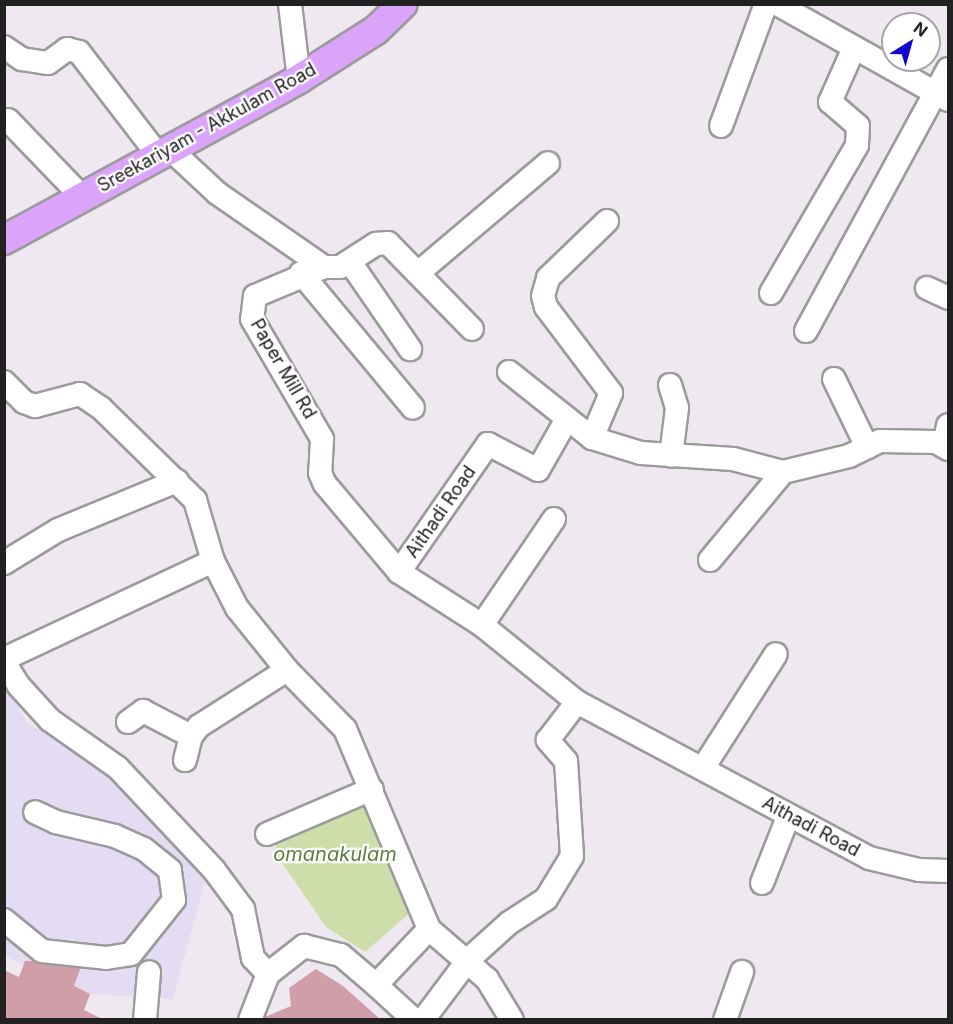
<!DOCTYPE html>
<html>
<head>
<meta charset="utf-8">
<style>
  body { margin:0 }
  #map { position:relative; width:953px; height:1024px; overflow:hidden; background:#efe8f1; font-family:Inter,sans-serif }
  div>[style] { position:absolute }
  .military>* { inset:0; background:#e4dcf2 }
  .forest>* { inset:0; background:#d09ea9 }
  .water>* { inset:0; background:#cedeaa }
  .roads { filter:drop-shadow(2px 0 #9b9b9b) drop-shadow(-2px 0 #9b9b9b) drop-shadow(0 2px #9b9b9b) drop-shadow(0 -2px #9b9b9b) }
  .minor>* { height:22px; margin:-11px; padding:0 11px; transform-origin:11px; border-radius:11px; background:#fff }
  .major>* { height:28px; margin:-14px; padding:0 14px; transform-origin:14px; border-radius:14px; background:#dba4fb }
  span { translate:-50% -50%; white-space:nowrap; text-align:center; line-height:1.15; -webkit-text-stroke:4.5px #fff; paint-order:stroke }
  .street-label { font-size:18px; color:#212121 }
  .water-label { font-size:20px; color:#59813c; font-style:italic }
  .frame { position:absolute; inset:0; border:6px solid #212121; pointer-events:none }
  .north { position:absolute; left:881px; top:12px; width:60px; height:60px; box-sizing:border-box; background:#fff; border:2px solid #a6a6a6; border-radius:50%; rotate:37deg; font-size:16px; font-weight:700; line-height:24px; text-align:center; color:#212121 }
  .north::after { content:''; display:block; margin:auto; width:21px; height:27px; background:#1203cf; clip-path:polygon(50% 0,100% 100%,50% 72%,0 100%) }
</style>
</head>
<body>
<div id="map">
  <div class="military">
    <div style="clip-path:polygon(4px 683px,27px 723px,102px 764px,208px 870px,173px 999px,90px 994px,10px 959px,5px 953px)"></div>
  </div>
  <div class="forest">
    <div style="clip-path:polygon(25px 961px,73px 962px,81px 967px,74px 986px,90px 994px,84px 1010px,102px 1019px,5px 1019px,4px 970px,19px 977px)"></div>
    <div style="clip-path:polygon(316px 969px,343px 986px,380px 1019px,258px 1020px,291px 1006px,289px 988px)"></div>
  </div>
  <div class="water">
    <div style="clip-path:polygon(362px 794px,411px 912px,365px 952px,326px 927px,276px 854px,276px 825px)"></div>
  </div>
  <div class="roads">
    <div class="minor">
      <div style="left:290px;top:4px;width:76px;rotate:83.2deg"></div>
      <div style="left:777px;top:4px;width:196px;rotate:29.3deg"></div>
      <div style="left:4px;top:47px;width:22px;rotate:34deg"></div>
      <div style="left:22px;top:59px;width:26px;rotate:9deg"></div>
      <div style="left:48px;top:63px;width:24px;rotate:-36deg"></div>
      <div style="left:67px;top:49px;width:12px;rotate:14deg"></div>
      <div style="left:79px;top:52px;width:130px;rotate:52.5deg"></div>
      <div style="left:8px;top:120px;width:107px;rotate:46.1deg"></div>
      <div style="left:721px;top:126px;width:130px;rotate:-69.8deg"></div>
      <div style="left:172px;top:151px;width:62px;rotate:43deg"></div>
      <div style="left:217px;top:193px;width:130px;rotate:34.7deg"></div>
      <div style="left:324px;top:267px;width:75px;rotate:157.2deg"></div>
      <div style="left:255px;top:296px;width:23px;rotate:97deg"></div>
      <div style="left:252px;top:319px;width:139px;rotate:59.7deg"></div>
      <div style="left:322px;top:439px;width:34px;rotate:93deg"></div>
      <div style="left:320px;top:473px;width:12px;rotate:66deg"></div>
      <div style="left:325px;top:484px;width:115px;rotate:49.9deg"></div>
      <div style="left:399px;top:572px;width:98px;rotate:32.6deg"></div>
      <div style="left:482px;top:625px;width:122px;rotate:39deg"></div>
      <div style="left:577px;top:702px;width:331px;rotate:28.1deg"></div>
      <div style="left:869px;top:858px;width:51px;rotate:13.5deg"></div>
      <div style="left:919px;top:870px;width:29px;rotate:2deg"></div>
      <div style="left:350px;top:262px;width:106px;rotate:55.4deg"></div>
      <div style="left:324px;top:267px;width:16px"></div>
      <div style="left:340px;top:267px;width:43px;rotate:-32.6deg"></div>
      <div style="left:376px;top:244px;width:12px;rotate:-5deg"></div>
      <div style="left:388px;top:243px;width:120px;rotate:45.7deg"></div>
      <div style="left:301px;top:273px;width:175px;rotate:50.3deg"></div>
      <div style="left:418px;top:273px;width:170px;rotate:-40.2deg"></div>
      <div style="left:927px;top:288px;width:23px;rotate:25deg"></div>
      <div style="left:771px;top:293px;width:171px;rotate:-59.8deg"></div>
      <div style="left:857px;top:145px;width:19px;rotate:-87deg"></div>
      <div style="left:858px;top:126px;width:37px;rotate:-139deg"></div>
      <div style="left:830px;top:102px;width:57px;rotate:-66.1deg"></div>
      <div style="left:806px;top:331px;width:298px;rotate:-61.5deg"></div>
      <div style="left:509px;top:372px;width:106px;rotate:38.5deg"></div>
      <div style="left:592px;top:438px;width:51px;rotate:17deg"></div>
      <div style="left:641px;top:453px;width:92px;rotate:3.7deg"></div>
      <div style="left:733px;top:459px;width:52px;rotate:14.6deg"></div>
      <div style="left:783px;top:472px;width:68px;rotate:-13.6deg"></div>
      <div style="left:849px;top:456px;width:34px;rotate:-26deg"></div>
      <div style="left:880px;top:441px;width:56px;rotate:1deg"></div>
      <div style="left:936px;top:442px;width:14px;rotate:30deg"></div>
      <div style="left:834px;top:379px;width:76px;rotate:64.1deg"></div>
      <div style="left:4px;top:382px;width:28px;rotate:45deg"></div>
      <div style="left:24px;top:402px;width:12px;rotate:20deg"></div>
      <div style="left:35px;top:406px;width:47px;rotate:-14.9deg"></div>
      <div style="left:80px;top:394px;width:25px;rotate:34deg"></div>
      <div style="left:101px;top:408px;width:132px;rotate:44.4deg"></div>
      <div style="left:195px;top:500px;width:64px;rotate:73.6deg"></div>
      <div style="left:213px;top:561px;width:53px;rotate:62.9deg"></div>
      <div style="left:237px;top:608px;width:80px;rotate:51.1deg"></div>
      <div style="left:287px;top:670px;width:83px;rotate:45.5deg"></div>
      <div style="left:345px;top:729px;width:217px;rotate:67.2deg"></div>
      <div style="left:429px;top:929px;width:77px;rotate:40.8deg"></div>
      <div style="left:487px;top:979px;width:48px;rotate:58.6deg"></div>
      <div style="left:670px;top:385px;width:24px;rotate:73deg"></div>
      <div style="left:677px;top:408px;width:48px;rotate:97.1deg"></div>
      <div style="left:592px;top:438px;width:49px;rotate:-67.1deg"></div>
      <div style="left:611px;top:393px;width:108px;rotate:-127.1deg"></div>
      <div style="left:546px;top:307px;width:11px;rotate:-105deg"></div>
      <div style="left:543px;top:296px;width:19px;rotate:-74deg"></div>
      <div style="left:548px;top:278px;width:82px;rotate:-44deg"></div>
      <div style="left:944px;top:446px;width:21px;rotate:-79deg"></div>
      <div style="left:710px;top:560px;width:114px;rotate:-50.3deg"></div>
      <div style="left:4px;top:563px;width:63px;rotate:-31.4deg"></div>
      <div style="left:58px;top:530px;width:129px;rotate:-22.4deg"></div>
      <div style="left:399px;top:572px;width:156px;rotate:-55.2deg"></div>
      <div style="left:488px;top:444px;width:56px;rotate:27.5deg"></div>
      <div style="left:538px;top:470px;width:59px;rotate:-60.4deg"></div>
      <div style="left:482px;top:625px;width:128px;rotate:-55.8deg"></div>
      <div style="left:4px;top:659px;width:231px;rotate:-25.1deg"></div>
      <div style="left:4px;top:662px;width:28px;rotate:58deg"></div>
      <div style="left:19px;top:686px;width:46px;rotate:47.6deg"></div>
      <div style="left:50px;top:720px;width:83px;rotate:35.2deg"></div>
      <div style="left:118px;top:768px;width:140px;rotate:46.7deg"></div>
      <div style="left:214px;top:870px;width:49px;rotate:53.4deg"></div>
      <div style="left:243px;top:909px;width:50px;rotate:78.5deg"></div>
      <div style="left:253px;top:958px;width:22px;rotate:47deg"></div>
      <div style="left:128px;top:722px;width:19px;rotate:-36deg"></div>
      <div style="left:143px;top:711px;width:54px;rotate:27.5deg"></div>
      <div style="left:185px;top:760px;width:25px;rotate:-76deg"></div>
      <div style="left:191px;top:736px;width:13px;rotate:-51deg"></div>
      <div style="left:199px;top:726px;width:104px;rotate:-32.5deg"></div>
      <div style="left:703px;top:768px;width:135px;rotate:-57.4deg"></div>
      <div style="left:267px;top:834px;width:114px;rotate:-23.2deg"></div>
      <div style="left:762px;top:883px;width:71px;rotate:-68.5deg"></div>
      <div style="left:4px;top:920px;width:49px;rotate:39.2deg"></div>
      <div style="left:42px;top:951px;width:64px;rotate:6.2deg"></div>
      <div style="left:106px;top:958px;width:25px;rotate:-9deg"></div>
      <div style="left:131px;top:954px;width:69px;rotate:-51.5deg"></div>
      <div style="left:174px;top:900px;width:30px;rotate:-98deg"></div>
      <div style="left:170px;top:870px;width:33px;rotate:-141deg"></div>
      <div style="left:144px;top:849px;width:32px;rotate:-156deg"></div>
      <div style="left:115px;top:836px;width:61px;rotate:-166.7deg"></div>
      <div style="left:56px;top:822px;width:23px;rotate:-155deg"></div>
      <div style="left:376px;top:985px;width:52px;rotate:42.6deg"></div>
      <div style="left:145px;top:1020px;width:48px;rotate:-85.2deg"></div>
      <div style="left:250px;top:1020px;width:49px;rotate:-68.6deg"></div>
      <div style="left:268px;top:974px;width:46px;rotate:-37.9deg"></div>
      <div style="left:304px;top:946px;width:38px;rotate:14deg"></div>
      <div style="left:341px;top:955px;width:46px;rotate:40.6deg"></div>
      <div style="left:376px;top:985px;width:77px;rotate:-46.6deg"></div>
      <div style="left:423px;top:1020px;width:75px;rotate:-53.1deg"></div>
      <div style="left:468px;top:960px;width:55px;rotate:-42.1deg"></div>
      <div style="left:509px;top:923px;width:44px;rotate:-33deg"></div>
      <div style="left:546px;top:899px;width:50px;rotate:-58.8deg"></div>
      <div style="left:572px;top:856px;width:95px;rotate:-93.6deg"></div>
      <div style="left:566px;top:761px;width:28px;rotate:-131deg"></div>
      <div style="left:548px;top:740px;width:48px;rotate:-52.7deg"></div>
      <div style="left:725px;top:1020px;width:51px;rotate:-70.5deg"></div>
    </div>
    <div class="major">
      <div style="left:4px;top:240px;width:336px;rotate:-28.6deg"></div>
      <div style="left:299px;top:79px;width:91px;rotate:-32.5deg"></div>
      <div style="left:376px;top:30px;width:37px;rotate:-44deg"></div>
    </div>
  </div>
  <div class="street-label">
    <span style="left:207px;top:128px;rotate:-29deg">Sreekariyam - Akkulam Road</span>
    <span style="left:283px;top:369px;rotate:60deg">Paper Mill Rd</span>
    <span style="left:441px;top:512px;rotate:-55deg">Aithadi Road</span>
    <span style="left:811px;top:827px;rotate:28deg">Aithadi Road</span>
  </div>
  <div class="water-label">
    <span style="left:335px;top:854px">omanakulam</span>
  </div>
  <div class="frame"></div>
  <div class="north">N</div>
</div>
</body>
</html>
